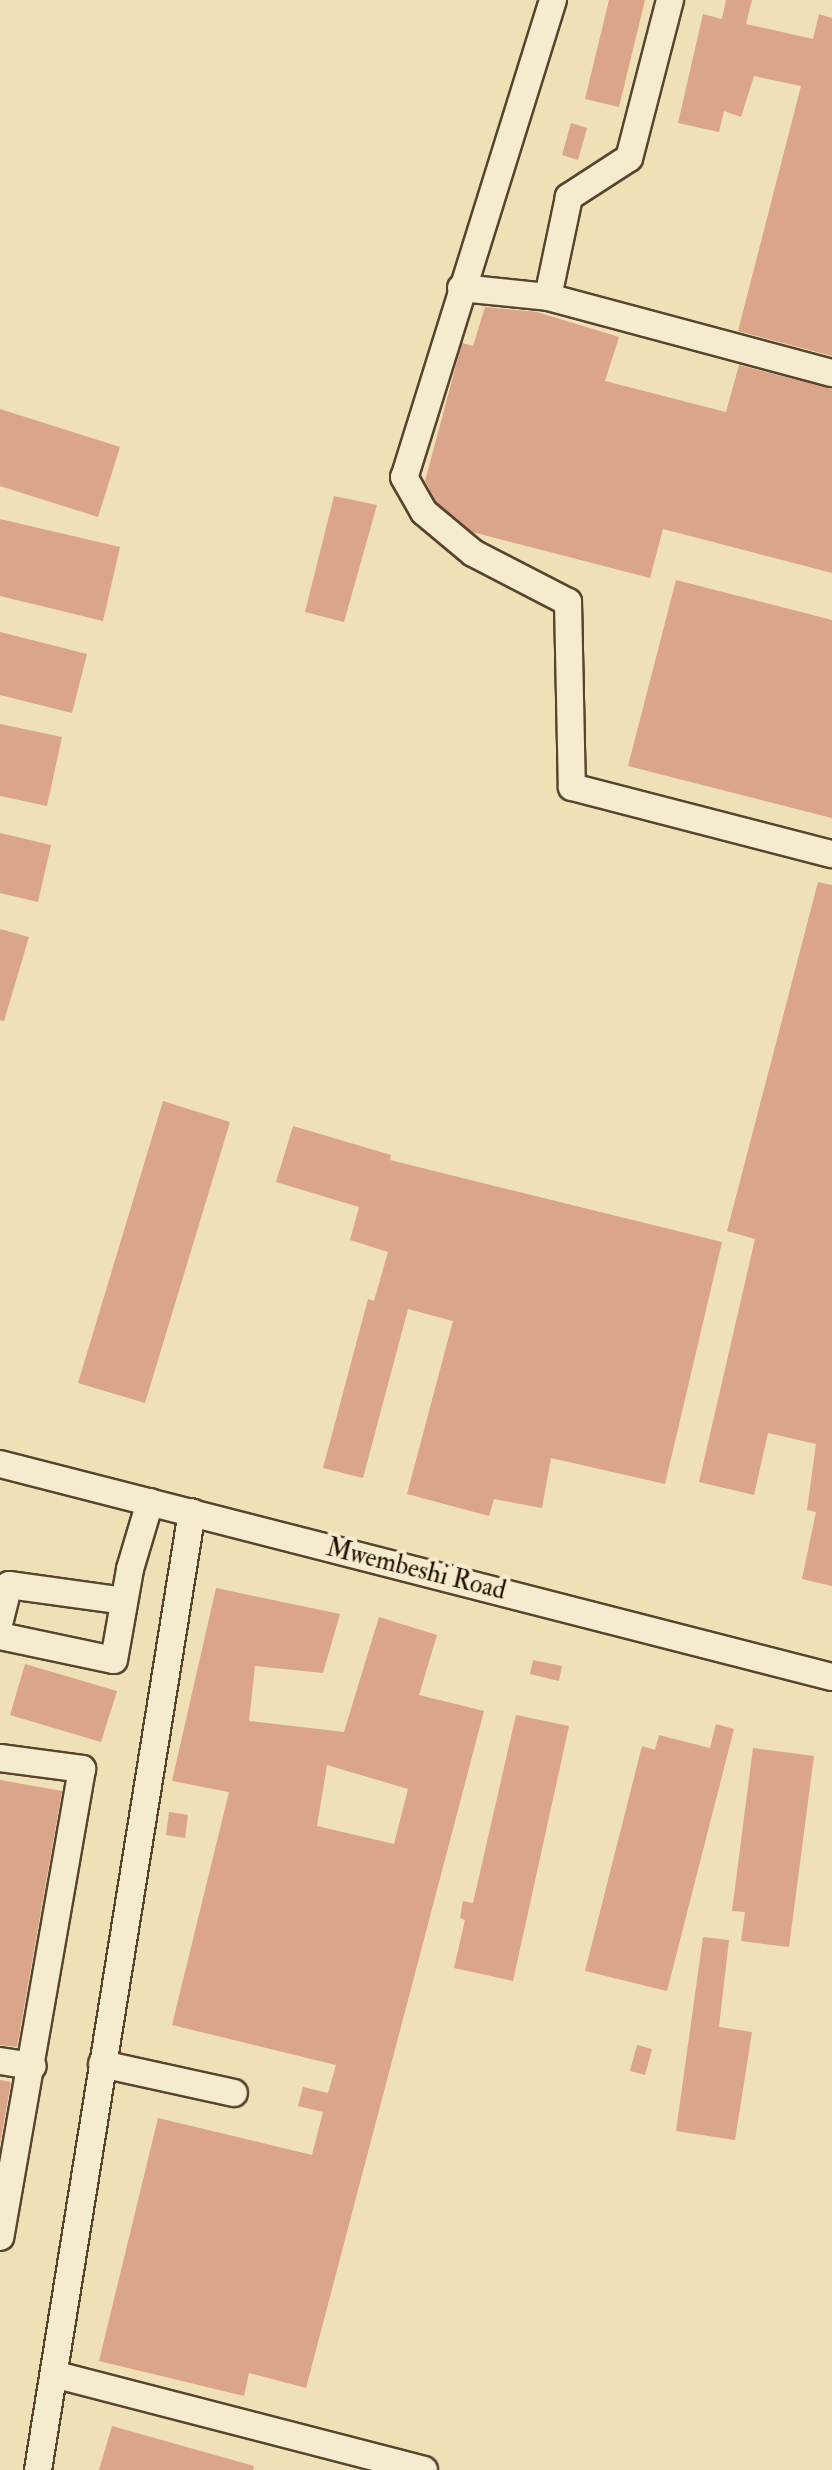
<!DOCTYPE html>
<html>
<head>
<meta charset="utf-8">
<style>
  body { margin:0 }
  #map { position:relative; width:832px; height:2470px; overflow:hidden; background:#f0e0b5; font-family:"IM FELL Double Pica",serif }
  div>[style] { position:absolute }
  .building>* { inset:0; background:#daa589 }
  .roads { filter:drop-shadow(2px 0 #58442e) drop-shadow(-2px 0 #58442e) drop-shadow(0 2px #58442e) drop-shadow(0 -2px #58442e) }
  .minor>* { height:26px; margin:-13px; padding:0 13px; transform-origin:13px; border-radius:13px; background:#f5ebcf }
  span { translate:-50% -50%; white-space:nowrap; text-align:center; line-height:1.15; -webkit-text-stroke:8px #f5ebcf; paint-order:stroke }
  .street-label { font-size:26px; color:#251001 }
</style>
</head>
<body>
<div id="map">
  <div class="building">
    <div style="clip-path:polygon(609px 0,645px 0,619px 107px,585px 99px)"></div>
    <div style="clip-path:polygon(726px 0,752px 0,746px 24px,813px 39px,819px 14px,832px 18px,832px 356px,738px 331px,801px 86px,754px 76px,741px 117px,724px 111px,719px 132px,678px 123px,703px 14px,722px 19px)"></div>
    <div style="clip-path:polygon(571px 123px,587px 128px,578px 160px,562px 155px)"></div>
    <div style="clip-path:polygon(485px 307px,537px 312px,619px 337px,605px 381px,726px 412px,739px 365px,832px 389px,832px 573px,663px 529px,650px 578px,472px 532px,436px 502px,425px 481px,462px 343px,473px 346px)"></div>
    <div style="clip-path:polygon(0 409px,120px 447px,98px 517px,0 486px)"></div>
    <div style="clip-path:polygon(334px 496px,377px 505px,344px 622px,305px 612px)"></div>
    <div style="clip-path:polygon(0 519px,120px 547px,103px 621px,0 596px)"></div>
    <div style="clip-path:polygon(676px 580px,832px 620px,832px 818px,628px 766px)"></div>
    <div style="clip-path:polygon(0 632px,87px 654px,72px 713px,0 695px)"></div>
    <div style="clip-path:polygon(0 724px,62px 737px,47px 806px,0 796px)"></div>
    <div style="clip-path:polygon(0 833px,51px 845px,38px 902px,0 893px)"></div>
    <div style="clip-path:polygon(818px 882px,832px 885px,832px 1586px,802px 1579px,816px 1512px,807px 1510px,816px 1444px,768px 1433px,754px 1495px,699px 1482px,755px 1239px,727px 1231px)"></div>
    <div style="clip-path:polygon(0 929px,29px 937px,4px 1021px,0 1020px)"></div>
    <div style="clip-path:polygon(163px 1101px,230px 1122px,145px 1403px,78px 1383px)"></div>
    <div style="clip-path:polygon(293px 1126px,391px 1155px,390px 1160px,722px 1242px,665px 1484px,551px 1458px,542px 1508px,494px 1499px,489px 1516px,407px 1494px,453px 1321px,408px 1309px,363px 1478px,323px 1468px,368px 1299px,374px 1301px,388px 1252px,350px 1240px,359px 1207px,276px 1182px)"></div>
    <div style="clip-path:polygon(evenodd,216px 1588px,340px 1614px,323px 1673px,255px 1666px,249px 1721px,344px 1732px,379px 1617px,437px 1635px,419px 1695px,484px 1711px,306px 2388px,249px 2373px,244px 2396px,99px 2361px,158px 2118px,312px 2155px,323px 2112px,298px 2106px,303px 2087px,328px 2093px,336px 2065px,172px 2025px,229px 1792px,172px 1781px,216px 1588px,327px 1765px,408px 1789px,394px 1844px,317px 1826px,327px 1765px)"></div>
    <div style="clip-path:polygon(533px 1660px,562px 1666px,559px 1681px,530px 1674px)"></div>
    <div style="clip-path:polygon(25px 1664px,117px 1691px,101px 1742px,10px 1715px)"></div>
    <div style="clip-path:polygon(516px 1715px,569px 1726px,513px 1981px,454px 1968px,465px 1920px,460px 1918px,463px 1901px,473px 1903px)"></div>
    <div style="clip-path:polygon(716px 1724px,734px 1729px,667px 1991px,585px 1971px,642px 1746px,655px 1750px,659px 1735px,710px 1748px)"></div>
    <div style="clip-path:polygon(753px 1748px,814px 1756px,789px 1947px,741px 1941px,745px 1912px,732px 1911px)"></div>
    <div style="clip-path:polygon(0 1780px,62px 1791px,17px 2047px,0 2045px)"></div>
    <div style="clip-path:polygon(169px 1812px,188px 1815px,185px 1838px,166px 1835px)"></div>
    <div style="clip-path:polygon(703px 1937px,729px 1940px,719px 2027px,752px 2032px,735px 2140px,676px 2131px)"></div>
    <div style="clip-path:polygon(637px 2045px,652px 2049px,645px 2075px,630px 2071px)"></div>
    <div style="clip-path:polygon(0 2080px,11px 2082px,0 2144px)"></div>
    <div style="clip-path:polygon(112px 2426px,254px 2466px,253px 2470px,99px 2470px)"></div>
  </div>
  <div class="roads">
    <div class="minor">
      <div style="left:553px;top:0;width:500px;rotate:107.3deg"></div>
      <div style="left:404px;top:477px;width:40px;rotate:60.3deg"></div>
      <div style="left:424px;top:512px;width:64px;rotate:39.9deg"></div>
      <div style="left:473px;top:553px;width:107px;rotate:27.3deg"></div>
      <div style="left:568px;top:602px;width:185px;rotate:88.8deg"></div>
      <div style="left:572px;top:787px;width:268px;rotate:14.5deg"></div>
      <div style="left:670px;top:0;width:163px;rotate:104.5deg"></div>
      <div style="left:629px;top:158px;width:72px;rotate:147deg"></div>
      <div style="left:569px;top:197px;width:102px;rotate:101.9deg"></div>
      <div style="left:548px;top:297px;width:294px;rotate:15deg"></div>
      <div style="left:461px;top:288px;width:87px;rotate:5.9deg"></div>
      <div style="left:0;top:1464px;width:859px;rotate:14.36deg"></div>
      <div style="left:0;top:1620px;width:36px;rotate:-76deg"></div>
      <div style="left:9px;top:1585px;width:116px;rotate:7.9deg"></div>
      <div style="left:0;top:1636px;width:116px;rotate:11.9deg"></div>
      <div style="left:114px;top:1660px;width:92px;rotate:-80deg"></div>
      <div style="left:130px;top:1569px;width:70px;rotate:-73.4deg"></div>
      <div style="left:0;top:1758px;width:83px;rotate:7.6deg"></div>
      <div style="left:82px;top:1769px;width:475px;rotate:99.9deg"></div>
      <div style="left:0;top:2061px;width:33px;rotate:9deg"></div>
      <div style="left:102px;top:2064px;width:135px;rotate:12.4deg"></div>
      <div style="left:57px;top:2375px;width:379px;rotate:14.5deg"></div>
      <div style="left:38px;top:2470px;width:970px;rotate:-80.87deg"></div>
    </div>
  </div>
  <div class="street-label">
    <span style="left:416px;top:1570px;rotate:14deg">Mwembeshi Road</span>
  </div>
</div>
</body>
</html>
